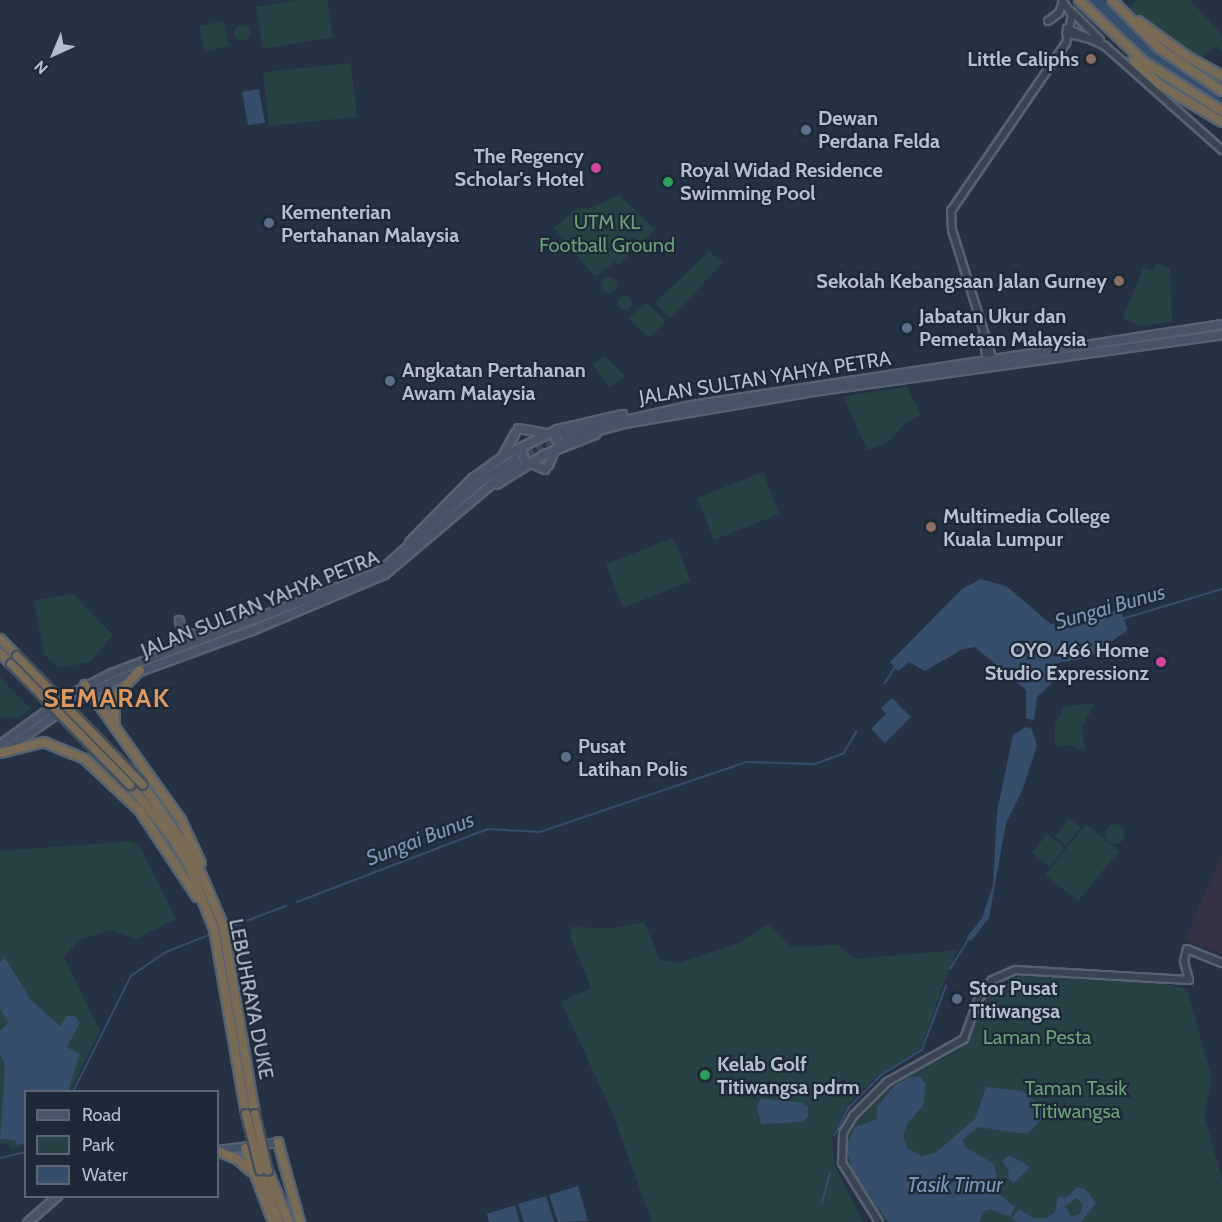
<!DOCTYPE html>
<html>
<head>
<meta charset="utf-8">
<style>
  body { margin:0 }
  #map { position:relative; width:1222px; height:1222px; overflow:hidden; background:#253244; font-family:Cabin,sans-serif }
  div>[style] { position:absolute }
  .medical>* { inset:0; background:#343243 }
  .green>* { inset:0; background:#274145 }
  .round { border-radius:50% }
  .water>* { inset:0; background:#374d6c }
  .stream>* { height:1.5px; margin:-0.75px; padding:0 0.75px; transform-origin:0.75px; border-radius:0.75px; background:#374d6c }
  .secondary-tunnel>* { height:7px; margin-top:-3.5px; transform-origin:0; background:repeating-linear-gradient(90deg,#3b4759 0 7px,transparent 0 10.5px) }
  .roads { filter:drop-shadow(2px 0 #576270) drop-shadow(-2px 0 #576270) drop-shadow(0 2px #576270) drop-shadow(0 -2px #576270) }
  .tertiary>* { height:6px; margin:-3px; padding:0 3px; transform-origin:3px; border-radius:3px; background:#394453 }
  .secondary>* { height:7px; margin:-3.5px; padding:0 3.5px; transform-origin:3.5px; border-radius:3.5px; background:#475366 }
  .motorway>* { height:8px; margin:-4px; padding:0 4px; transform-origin:4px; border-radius:4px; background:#7a6b56 }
  .bridges { filter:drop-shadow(2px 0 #444f5d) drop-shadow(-2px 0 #444f5d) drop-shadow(0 2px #444f5d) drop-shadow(0 -2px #444f5d) }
  .motorway-bridge>* { height:8px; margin:-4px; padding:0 4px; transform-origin:4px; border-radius:4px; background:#7a6b56 }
  .dots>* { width:16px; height:16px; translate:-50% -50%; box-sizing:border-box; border:3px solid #1e2938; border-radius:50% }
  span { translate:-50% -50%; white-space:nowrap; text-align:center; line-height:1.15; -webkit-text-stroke:4.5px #1e2938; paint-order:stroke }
  .poi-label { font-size:20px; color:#b6bfcd; font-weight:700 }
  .right { translate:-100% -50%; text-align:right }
  .left { translate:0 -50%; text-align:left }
  .park-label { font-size:20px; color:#6c9f78 }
  .street-label { font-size:20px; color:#b6bfcd }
  .water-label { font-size:21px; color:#7c95b6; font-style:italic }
  .district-label { font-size:26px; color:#dd9761; font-weight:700; letter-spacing:1.5px }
  .legend { position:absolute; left:24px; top:1090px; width:195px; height:108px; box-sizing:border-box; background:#1e2938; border:2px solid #5b6574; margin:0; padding:8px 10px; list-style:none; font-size:18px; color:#b6bfcd }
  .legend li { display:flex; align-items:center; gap:12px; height:30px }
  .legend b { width:30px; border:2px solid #5b6574 }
  .north { position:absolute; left:24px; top:24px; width:60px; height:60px; -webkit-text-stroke:4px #1e2938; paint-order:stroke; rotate:224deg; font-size:16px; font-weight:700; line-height:24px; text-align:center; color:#b6bfcd }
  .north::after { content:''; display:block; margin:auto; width:21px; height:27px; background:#b6bfcd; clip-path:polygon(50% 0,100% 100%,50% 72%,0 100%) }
</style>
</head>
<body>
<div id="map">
  <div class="medical">
    <div style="clip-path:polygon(1222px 854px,1222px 954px,1184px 940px)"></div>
  </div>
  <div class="green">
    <div style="clip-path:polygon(295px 0,327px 0,333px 37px,263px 49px,256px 7px)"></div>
    <div style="clip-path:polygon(1136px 0,1190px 0,1222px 34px,1222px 51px,1217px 46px,1198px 60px,1154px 31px,1129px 8px)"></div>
    <div style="clip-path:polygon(223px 21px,229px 46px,205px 52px,199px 26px)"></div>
    <div class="round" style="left:234px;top:25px;width:16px;height:16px"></div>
    <div style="clip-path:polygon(351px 63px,357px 117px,269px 126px,263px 72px)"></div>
    <div style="clip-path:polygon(619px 195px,655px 229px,619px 265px,614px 262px,595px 277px,554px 228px,578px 207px,588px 209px)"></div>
    <div style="clip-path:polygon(709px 251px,723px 263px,670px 318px,655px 303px)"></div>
    <div style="clip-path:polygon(1156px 263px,1170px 268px,1172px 322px,1139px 326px,1123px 318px,1143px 268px,1153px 271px)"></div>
    <div class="round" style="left:601px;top:277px;width:16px;height:16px"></div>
    <div class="round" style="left:618px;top:296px;width:14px;height:14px"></div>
    <div style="clip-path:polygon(646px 302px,666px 321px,649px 338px,629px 319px)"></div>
    <div style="clip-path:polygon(605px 356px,625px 376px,610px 388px,592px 364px)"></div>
    <div style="clip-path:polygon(907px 387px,921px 415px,906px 423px,887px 443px,867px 450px,843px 396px)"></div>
    <div style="clip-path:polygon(763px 472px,779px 514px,714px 540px,697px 498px)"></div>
    <div style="clip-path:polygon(673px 538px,691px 581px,623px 608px,606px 564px)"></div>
    <div style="clip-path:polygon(73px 594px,113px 635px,90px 662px,59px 668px,44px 655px,34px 600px)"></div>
    <div style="clip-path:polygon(0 677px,31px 709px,19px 718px,0 717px)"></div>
    <div style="clip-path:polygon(1095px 703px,1082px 727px,1085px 752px,1071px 745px,1055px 747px,1055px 725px,1064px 707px)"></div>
    <div style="clip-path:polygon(1069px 819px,1081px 828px,1066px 845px,1055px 836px)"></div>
    <div style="clip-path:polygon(1086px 824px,1119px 851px,1078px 901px,1045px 875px)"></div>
    <div class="round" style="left:1105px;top:824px;width:20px;height:20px"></div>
    <div style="clip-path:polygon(1047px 834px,1065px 848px,1050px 867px,1032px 853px)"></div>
    <div style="clip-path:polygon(132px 841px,140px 847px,176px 919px,136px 939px,110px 930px,79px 940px,64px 957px,100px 1031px,70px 1091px,26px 1092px,25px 1146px,11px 1150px,8px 1143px,0 1144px,0 851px)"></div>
    <div style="clip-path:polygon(644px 922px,660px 960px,678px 963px,740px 943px,767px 924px,792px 947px,838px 945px,856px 959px,956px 950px,921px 1048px,875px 1078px,846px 1107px,832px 1136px,835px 1166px,863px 1222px,652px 1222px,611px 1109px,561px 1002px,591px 988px,571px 939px,571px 927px,612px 928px)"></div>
    <div style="clip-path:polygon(1024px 975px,1159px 982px,1187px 989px,1212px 1079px,1204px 1115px,1222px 1179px,1222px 1222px,885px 1222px,847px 1163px,845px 1147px,849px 1134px,859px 1116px,894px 1083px,956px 1052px,968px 1039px,987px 995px,999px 981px)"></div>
  </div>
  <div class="water">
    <div style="clip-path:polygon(1088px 0,1103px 0,1162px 57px,1222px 99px,1222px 108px,1157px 67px)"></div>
    <div style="clip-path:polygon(259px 89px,265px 123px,248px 125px,242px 92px)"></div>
    <div style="clip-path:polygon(981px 579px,1006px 586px,1051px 624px,1084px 621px,1120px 609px,1128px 630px,1088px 658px,1057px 663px,1054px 681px,1037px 697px,1034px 720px,1026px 718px,1026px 690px,975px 647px,963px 649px,925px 671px,909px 662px,898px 671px,890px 662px,962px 589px)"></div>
    <div style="clip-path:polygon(892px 698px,911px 717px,885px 743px,871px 729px,886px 714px,881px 708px)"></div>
    <div style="clip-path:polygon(1026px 727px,1032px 729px,1037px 746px,1022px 791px,1006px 823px,989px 918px,971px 941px,967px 937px,982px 918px,993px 886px,997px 812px,1013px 735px)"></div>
    <div style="clip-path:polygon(5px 958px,31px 1000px,60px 1026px,67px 1016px,75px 1016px,80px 1023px,67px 1047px,80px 1054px,68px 1091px,26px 1092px,25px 1143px,16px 1145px,15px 1140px,0 1139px,5px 1065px,0 1055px,0 1031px,8px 1023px,0 1009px,0 962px)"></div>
    <div style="clip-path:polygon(910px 1077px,920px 1077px,926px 1084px,923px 1106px,907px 1124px,903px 1136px,908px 1149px,921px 1156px,935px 1153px,975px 1119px,986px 1087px,1022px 1091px,1041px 1105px,1041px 1120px,1027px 1134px,978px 1127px,963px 1140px,965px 1147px,994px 1164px,997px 1178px,994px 1190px,1015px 1207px,1010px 1217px,990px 1209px,983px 1212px,980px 1222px,888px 1222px,852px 1170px,846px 1147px,855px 1127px,877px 1119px,877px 1107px,894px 1086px)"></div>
    <div style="clip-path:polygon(761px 1098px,802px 1103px,808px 1107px,808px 1116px,802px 1122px,761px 1124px,757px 1105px)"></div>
    <div style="clip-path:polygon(1009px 1155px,1030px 1167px,1014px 1183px,1009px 1180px,1008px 1169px,1002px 1161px)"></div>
    <div style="clip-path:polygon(578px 1186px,588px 1221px,558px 1222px,549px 1195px)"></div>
    <div style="clip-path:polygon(evenodd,1077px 1187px,1085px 1189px,1096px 1203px,1081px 1222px,1016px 1222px,1012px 1218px,1019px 1209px,1033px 1218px,1047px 1218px,1055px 1212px,1058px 1196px,1066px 1198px,1077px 1187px,1077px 1198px,1083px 1205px,1080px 1214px,1072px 1217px,1065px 1206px,1077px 1198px)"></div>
    <div style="clip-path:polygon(546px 1196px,554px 1222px,524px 1222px,518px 1204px)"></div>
    <div style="clip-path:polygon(515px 1205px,520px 1222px,489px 1222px,487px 1214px)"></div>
  </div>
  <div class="stream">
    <div style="left:1122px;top:619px;width:104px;rotate:-16.7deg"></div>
    <div style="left:885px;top:683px;width:19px;rotate:-58deg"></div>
    <div style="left:297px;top:902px;width:204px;rotate:-20.9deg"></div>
    <div style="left:488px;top:829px;width:52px;rotate:3.3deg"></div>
    <div style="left:540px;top:832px;width:219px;rotate:-18.7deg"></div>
    <div style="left:747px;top:762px;width:68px;rotate:1.7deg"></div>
    <div style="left:815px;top:764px;width:30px;rotate:-20deg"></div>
    <div style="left:843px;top:754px;width:26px;rotate:-59deg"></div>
    <div style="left:228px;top:928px;width:62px;rotate:-20.8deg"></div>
    <div style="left:950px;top:969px;width:36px;rotate:-58deg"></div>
    <div style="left:73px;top:1092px;width:130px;rotate:-63.4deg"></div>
    <div style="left:131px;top:976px;width:42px;rotate:-34.4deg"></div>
    <div style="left:166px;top:952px;width:49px;rotate:-21.4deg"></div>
    <div style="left:834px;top:1136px;width:33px;rotate:-63deg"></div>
    <div style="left:849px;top:1107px;width:45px;rotate:-45deg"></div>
    <div style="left:881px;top:1075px;width:48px;rotate:-31.4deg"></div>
    <div style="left:922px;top:1050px;width:68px;rotate:-69.4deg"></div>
    <div style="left:0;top:1158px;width:27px;rotate:-13deg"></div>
    <div style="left:822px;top:1203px;width:30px;rotate:-75deg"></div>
  </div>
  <div class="secondary-tunnel">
    <div style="left:517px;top:456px;width:46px;rotate:-26deg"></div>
    <div style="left:519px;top:461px;width:52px;rotate:-25.1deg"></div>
  </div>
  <div class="roads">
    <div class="tertiary">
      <div style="left:1071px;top:11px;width:41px;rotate:45deg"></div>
      <div style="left:1048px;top:21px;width:14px;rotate:-36deg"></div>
      <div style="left:1059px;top:13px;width:12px;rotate:-70deg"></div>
      <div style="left:1067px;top:28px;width:42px;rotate:25.3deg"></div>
      <div style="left:1105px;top:46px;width:157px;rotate:41.6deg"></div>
      <div style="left:1066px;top:33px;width:29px;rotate:14deg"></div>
      <div style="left:983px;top:334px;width:29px;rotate:82deg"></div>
      <div style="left:994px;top:364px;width:140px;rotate:-107.4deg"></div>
      <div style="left:952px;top:230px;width:19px;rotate:-93deg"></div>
      <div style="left:951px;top:211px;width:204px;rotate:-55.6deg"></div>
      <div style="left:1066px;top:43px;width:29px;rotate:-78deg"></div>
      <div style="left:1072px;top:15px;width:18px;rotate:-124deg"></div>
      <div style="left:879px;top:1222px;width:70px;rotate:-122.1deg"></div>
      <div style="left:842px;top:1163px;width:30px;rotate:-88deg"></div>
      <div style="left:843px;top:1133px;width:21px;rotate:-59deg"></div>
      <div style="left:854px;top:1115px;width:47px;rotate:-45deg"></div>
      <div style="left:887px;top:1082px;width:88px;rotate:-29.2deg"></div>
      <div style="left:964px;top:1039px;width:41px;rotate:-70.3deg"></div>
      <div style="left:978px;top:1000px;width:24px;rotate:-55deg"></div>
      <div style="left:992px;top:980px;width:26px;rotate:-23deg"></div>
      <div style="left:1016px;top:970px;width:173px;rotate:3.3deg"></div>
      <div style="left:1189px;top:980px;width:20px;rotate:-105deg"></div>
      <div style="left:1184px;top:961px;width:12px;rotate:-76deg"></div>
      <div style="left:1187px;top:949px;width:38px;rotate:22deg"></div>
    </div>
    <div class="secondary">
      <div style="left:518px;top:428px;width:28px;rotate:10deg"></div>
      <div style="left:557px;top:429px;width:9px;rotate:103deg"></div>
      <div style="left:555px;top:438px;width:11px;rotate:49deg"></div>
      <div style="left:563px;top:434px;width:131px;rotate:-12.8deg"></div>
      <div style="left:691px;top:405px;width:537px;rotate:-8.67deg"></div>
      <div style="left:566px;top:439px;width:60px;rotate:-15.4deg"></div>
      <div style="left:624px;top:423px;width:192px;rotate:-9.6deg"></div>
      <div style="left:813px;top:391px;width:413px;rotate:-7.9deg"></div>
      <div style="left:515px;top:450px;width:8px;rotate:23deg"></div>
      <div style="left:522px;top:453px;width:12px;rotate:70deg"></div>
      <div style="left:503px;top:454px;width:25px;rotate:-61deg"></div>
      <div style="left:529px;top:462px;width:17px;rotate:25deg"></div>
      <div style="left:548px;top:465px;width:16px;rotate:-68deg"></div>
      <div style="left:496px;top:484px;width:57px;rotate:-32deg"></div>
      <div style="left:544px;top:454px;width:55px;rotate:-21.4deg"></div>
      <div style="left:409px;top:542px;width:90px;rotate:-45.5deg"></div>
      <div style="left:472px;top:478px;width:37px;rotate:-36deg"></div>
      <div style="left:502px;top:456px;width:61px;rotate:-26.1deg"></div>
      <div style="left:557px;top:429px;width:67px;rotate:-13deg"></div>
      <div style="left:190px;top:633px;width:17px;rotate:13deg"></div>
      <div style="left:177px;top:648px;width:12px;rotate:-55deg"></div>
      <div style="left:184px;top:638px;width:19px;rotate:-106deg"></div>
      <div style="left:0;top:744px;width:84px;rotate:-35.8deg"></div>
      <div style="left:68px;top:695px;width:48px;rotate:-27.1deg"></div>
      <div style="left:111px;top:673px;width:287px;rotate:-20.8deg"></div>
      <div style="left:379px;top:571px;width:139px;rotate:-41.5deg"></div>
      <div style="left:483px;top:479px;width:38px;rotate:-33deg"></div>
      <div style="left:5px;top:750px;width:85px;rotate:-35.4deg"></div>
      <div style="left:74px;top:701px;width:46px;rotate:-27.1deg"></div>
      <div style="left:115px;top:680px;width:146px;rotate:-20.1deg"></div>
      <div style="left:252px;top:630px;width:143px;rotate:-23deg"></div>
      <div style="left:384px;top:574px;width:174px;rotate:-40.1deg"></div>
      <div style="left:218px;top:1150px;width:61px;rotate:-7.6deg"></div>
      <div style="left:27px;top:1222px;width:40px;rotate:-41deg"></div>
    </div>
    <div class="motorway">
      <div style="left:1079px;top:0;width:88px;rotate:43.6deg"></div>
      <div style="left:1143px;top:61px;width:93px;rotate:32.3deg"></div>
      <div style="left:1112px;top:0;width:67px;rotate:45.6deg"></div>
      <div style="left:1159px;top:48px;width:76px;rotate:34.3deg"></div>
      <div style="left:1138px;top:21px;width:62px;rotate:35.8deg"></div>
      <div style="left:1188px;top:57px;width:39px;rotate:29deg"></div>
      <div style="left:1133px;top:60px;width:37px;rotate:43deg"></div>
      <div style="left:1160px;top:85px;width:72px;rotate:30.8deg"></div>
      <div style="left:0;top:639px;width:24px;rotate:45deg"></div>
      <div style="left:0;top:653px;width:16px;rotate:45deg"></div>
      <div style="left:85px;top:685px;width:166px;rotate:54.6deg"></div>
      <div style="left:181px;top:820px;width:47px;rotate:65.1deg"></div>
      <div style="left:115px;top:727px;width:30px;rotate:-92deg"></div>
      <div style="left:114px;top:697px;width:37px;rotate:-46deg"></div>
      <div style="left:0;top:753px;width:45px;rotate:-14deg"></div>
      <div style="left:44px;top:742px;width:44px;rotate:22.5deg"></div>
      <div style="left:85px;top:759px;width:76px;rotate:43.4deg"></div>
      <div style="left:140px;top:811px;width:103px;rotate:56.5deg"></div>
      <div style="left:130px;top:785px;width:64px;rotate:51.3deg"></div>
      <div style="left:170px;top:835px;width:36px;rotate:58deg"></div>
      <div style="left:189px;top:866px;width:68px;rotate:68.4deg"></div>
      <div style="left:214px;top:929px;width:188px;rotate:80.2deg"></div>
      <div style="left:143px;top:785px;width:93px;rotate:55.5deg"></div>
      <div style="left:196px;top:862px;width:69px;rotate:66.8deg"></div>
      <div style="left:223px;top:925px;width:192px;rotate:80.4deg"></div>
      <div style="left:278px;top:1142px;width:83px;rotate:74.6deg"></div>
      <div style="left:245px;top:1148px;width:79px;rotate:69.3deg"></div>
      <div style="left:218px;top:1151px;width:21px;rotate:23deg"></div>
      <div style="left:237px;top:1159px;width:18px;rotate:41deg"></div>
      <div style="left:260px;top:1170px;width:55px;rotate:69.9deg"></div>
      <div style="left:268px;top:1171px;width:55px;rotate:67.6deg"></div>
    </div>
  </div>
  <div class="bridges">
    <div class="motorway-bridge">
      <div style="left:17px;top:656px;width:180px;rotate:45.7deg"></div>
      <div style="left:11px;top:664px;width:170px;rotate:45.5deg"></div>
      <div style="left:246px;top:1114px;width:58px;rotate:76deg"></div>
      <div style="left:255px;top:1114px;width:58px;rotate:77.2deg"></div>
    </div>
  </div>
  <div class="dots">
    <div style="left:1091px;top:59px;background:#8d6e63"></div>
    <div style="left:806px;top:130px;background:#5c6f8a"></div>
    <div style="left:596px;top:168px;background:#d1479c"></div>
    <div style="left:668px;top:182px;background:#2e9e5b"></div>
    <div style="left:269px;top:223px;background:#5c6f8a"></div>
    <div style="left:1119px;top:281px;background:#8d6e63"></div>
    <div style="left:907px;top:328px;background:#5c6f8a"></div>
    <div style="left:390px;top:381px;background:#5c6f8a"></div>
    <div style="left:931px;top:527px;background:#8d6e63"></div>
    <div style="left:1161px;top:662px;background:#d1479c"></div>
    <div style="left:566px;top:757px;background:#5c6f8a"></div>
    <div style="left:957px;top:999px;background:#5c6f8a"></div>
    <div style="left:705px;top:1075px;background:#2e9e5b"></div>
  </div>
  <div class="poi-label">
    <span class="right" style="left:1079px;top:59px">Little Caliphs</span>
    <span class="left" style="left:818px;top:130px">Dewan<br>Perdana Felda</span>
    <span class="right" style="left:584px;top:168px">The Regency<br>Scholar's Hotel</span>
    <span class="left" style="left:680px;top:182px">Royal Widad Residence<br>Swimming Pool</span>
    <span class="left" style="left:281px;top:224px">Kementerian<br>Pertahanan Malaysia</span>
    <span class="right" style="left:1107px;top:281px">Sekolah Kebangsaan Jalan Gurney</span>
    <span class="left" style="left:919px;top:328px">Jabatan Ukur dan<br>Pemetaan Malaysia</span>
    <span class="left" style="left:402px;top:382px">Angkatan Pertahanan<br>Awam Malaysia</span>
    <span class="left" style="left:943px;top:528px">Multimedia College<br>Kuala Lumpur</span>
    <span class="right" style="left:1149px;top:662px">OYO 466 Home<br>Studio Expressionz</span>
    <span class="left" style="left:578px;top:758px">Pusat<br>Latihan Polis</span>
    <span class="left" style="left:969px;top:1000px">Stor Pusat<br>Titiwangsa</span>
    <span class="left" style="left:717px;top:1076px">Kelab Golf<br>Titiwangsa pdrm</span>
  </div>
  <div class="park-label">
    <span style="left:607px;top:234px">UTM KL<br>Football Ground</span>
    <span style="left:1037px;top:1037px">Laman Pesta</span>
    <span style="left:1076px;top:1100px">Taman Tasik<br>Titiwangsa</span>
  </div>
  <div class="street-label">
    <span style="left:765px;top:378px;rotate:-9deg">JALAN SULTAN YAHYA PETRA</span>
    <span style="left:260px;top:604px;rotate:-22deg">JALAN SULTAN YAHYA PETRA</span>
    <span style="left:251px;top:999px;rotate:79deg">LEBUHRAYA DUKE</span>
  </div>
  <div class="water-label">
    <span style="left:1110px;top:607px;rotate:-16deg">Sungai Bunus</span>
    <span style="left:420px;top:839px;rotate:-21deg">Sungai Bunus</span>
    <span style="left:955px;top:1185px">Tasik Timur</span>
  </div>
  <div class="district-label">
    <span style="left:107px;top:699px">SEMARAK</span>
  </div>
  <ul class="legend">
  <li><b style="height:8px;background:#475366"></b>Road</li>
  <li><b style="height:16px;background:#274145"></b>Park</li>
  <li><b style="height:16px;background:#374d6c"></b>Water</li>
  </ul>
  <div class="north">N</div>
</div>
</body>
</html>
